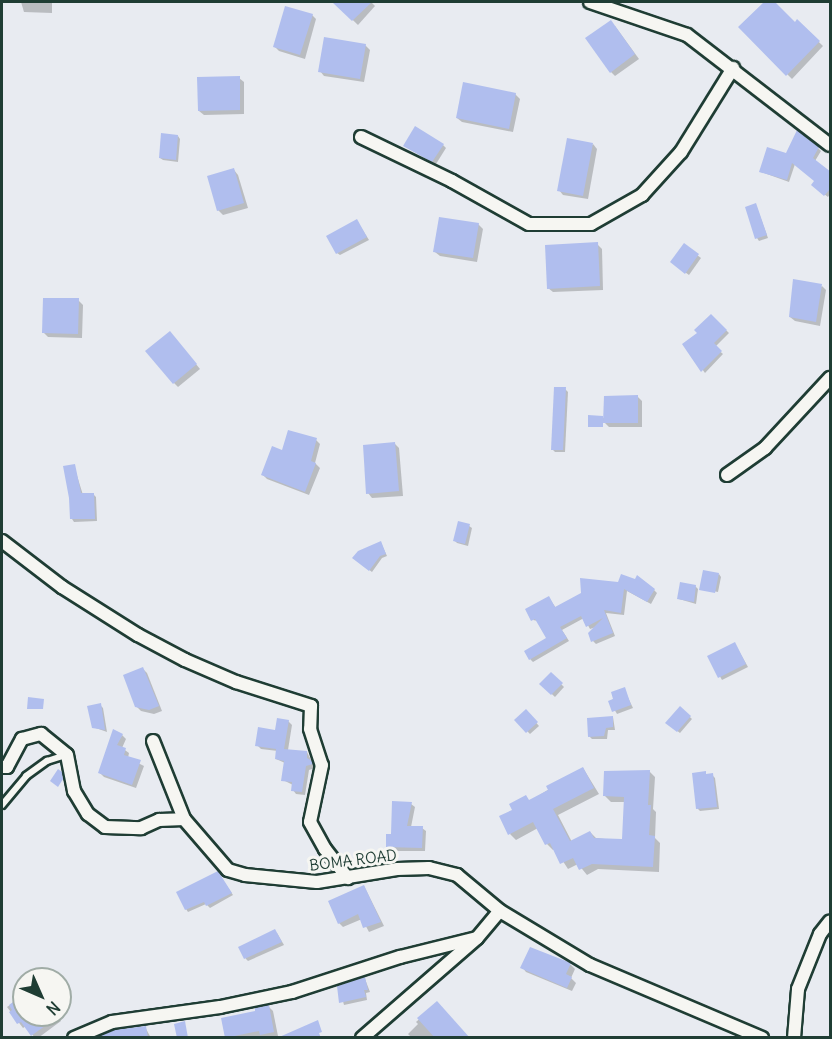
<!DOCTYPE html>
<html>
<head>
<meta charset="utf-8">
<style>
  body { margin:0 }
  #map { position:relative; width:832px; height:1039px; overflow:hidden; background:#e8ebf1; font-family:Delius,sans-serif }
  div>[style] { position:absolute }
  .shadow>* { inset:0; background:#0003 }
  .building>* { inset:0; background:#b0beee }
  .roads { filter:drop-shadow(2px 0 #1f3d34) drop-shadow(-2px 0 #1f3d34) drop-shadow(0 2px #1f3d34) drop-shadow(0 -2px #1f3d34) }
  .lane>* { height:6px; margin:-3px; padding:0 3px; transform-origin:3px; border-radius:3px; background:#f6f6f2 }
  .street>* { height:12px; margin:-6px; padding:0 6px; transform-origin:6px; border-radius:6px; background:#f6f6f2 }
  span { translate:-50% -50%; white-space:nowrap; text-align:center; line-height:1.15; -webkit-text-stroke:6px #f6f6f2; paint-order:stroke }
  .street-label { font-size:15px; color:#1f3d34 }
  .frame { position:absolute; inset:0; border:3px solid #1f3d34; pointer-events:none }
  .north { position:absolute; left:12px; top:967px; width:60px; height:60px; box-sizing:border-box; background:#f6f6f2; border:2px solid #a0aca6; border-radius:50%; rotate:135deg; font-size:16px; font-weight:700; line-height:24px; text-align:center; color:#1f3d34 }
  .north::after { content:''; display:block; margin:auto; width:21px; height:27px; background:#1f3d34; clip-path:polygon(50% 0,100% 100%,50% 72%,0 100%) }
</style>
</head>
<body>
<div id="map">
  <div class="shadow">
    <div style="clip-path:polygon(21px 2px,52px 2px,52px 13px,24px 12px)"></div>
    <div style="clip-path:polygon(334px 2px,371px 2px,375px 6px,358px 25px)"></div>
    <div style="clip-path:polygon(766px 2px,773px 2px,795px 24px,797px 21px,823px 46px,792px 79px,740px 27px)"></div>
    <div style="clip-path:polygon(312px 15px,316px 19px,305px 59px,279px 51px,275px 47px)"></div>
    <div style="clip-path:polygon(615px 26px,639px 59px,615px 76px,611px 72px)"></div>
    <div style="clip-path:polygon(365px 45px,370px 50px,364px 82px,324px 76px,320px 71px)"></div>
    <div style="clip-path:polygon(239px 78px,244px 82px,244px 114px,204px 115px,199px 111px)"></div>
    <div style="clip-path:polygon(515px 94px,520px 99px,513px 132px,462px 122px,457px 118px)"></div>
    <div style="clip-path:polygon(178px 136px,180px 139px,178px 162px,163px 160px,160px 158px)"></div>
    <div style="clip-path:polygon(593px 144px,597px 149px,588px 199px,563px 195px,559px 190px)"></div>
    <div style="clip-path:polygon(443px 145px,446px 148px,436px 164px,408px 148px)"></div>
    <div style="clip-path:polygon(818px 148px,821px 151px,815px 161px,830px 174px,830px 194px,828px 197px,816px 188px,816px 181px,795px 164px,789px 182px,761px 172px,787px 155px)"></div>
    <div style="clip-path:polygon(234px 170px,238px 175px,248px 208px,223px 215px,218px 210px)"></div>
    <div style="clip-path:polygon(756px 205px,768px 238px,759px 241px,757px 238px)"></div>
    <div style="clip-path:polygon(357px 221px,369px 240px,340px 255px,337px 253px)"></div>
    <div style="clip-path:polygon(478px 224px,483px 229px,477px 262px,440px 256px,435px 252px)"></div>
    <div style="clip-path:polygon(597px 244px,602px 249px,603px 290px,553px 292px,548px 288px)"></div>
    <div style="clip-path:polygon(684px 245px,701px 258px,689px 275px,675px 265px)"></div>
    <div style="clip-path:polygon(822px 286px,826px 290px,820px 326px,795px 321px,790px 317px)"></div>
    <div style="clip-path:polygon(78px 300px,83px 305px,82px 338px,48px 337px,44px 333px)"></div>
    <div style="clip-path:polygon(711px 316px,729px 333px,715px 347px,723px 354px,705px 373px,684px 344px,699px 333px)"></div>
    <div style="clip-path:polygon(174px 337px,200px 369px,178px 387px,174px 383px)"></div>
    <div style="clip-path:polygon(565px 389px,568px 392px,565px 452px,555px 452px,552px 449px)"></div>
    <div style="clip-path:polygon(637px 396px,642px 401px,642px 427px,609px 427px,603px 421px,603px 427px,589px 426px,602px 417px,605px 419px)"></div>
    <div style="clip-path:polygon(316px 440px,320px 444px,315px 463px,320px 468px,309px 495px,267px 479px,263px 475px,283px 452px)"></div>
    <div style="clip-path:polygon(395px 444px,399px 448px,403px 496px,372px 498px,368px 493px)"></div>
    <div style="clip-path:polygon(74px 466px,83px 495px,93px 494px,96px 497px,97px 521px,74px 522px,72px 519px)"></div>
    <div style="clip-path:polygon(469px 526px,472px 528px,468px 546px,457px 543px,454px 540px)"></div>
    <div style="clip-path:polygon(381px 543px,387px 556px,382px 558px,372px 572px,356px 560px)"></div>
    <div style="clip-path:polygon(719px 574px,721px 577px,718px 592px,702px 589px)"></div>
    <div style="clip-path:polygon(581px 580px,654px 590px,657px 593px,651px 604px,627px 591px,624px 615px,606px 613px,615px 636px,596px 644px,593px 641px,596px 627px,590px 629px,584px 618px,562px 630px,569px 641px,533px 662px,530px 659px,548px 639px,538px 621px,533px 620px,549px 598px,556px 608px,582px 594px)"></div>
    <div style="clip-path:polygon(695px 586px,698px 589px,696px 604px,679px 599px)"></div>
    <div style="clip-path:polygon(735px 644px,748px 667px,722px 680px,709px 657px)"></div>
    <div style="clip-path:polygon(143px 669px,147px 673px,162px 711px,154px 714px,141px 711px,136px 706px)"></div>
    <div style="clip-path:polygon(551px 674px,564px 687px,555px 697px,541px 684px)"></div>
    <div style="clip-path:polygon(624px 689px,633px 708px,617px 714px,610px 702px)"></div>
    <div style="clip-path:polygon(100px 705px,103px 708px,107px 732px,93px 727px)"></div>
    <div style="clip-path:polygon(680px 708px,692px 719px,680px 733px,667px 723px)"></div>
    <div style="clip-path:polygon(526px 711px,539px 726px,530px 734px,516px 720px)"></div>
    <div style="clip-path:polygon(613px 717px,615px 730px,608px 730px,607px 739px,592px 739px,589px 736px)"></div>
    <div style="clip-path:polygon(288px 721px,292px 725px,288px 750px,307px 752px,315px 768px,309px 770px,305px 795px,296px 794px,293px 790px,293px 785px,283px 780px,285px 763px,276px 759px,278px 751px,261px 749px,257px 745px)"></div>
    <div style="clip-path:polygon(122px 735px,126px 739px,122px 748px,129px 753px,128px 758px,144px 766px,136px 788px,104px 777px,100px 773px)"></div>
    <div style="clip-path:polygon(583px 768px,599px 794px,558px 815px,572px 842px,590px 832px,596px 838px,623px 841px,625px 802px,611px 802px,605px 796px,649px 771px,655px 777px,653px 809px,656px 812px,655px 838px,660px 843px,659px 872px,598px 869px,587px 875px,578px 864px,568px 869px,555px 849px,553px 850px,547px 844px,538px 828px,516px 840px,510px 834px,530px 801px)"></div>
    <div style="clip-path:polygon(712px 775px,715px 778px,719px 809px,700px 811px,697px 808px)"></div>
    <div style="clip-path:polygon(411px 804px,415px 807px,411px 827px,422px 828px,426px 831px,425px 851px,391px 851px,388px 847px)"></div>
    <div style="clip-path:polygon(220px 876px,233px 895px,210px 908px,206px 904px,188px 912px,186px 909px)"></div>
    <div style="clip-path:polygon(364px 886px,384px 926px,369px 932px,362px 919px,343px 927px,339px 923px)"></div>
    <div style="clip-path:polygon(277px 933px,284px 945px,248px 961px,246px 959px,240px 948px)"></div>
    <div style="clip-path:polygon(531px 948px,571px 965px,575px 969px,571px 978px,576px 983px,572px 991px,526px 972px,522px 967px)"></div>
    <div style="clip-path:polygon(365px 979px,370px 992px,366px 993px,367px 1000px,344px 1005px,339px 987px)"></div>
    <div style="clip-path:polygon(24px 985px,24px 1015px,57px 1015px,61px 1021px,38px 1038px,35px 1038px,26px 1026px,23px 1028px,7px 1007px,23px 996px,15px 992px)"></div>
    <div style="clip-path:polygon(437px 1003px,469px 1038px,412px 1038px,408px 1034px,418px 1024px,416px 1022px)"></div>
    <div style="clip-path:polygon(269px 1007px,273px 1011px,278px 1036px,227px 1038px,257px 1012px)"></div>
    <div style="clip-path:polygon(145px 1027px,151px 1038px,110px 1038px)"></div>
  </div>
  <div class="building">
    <div style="clip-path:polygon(332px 2px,372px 2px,352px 21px)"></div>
    <div style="clip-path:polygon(764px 2px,775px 2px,795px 22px,797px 19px,820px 41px,786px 76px,738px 27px)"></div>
    <div style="clip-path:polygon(285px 6px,313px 14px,300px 55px,273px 47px)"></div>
    <div style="clip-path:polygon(611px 20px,635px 54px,610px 73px,585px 38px)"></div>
    <div style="clip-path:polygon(324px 37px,366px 44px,360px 79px,318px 72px)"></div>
    <div style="clip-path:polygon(240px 76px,240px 110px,198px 111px,197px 77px)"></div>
    <div style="clip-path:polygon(463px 82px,516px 93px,509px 129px,456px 118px)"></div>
    <div style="clip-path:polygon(415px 126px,444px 144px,432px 162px,403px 146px)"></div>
    <div style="clip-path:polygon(797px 130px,819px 147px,813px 158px,831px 172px,831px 188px,824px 196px,811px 185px,814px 181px,792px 163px,787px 180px,759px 172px,767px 147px,786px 153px)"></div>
    <div style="clip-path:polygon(161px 133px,178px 135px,176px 160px,159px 158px)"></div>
    <div style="clip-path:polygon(567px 138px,593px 143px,583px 196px,557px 191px)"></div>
    <div style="clip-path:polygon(234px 168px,244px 203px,217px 211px,207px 176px)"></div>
    <div style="clip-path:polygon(756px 203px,767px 235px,755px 239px,745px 207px)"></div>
    <div style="clip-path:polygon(439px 217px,479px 223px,473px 258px,433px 252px)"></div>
    <div style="clip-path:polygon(357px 219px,367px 237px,336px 254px,326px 236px)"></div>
    <div style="clip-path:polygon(598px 242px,600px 286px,547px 289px,545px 245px)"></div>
    <div style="clip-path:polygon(684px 243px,699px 254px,685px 274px,670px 262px)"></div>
    <div style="clip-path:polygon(793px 279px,822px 284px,816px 322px,789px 317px)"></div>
    <div style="clip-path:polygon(43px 298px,79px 298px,78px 334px,42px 333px)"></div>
    <div style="clip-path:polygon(711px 314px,727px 330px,714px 343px,722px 351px,701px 372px,682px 344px,697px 333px,694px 330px)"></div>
    <div style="clip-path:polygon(170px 331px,197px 364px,173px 384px,145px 351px)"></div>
    <div style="clip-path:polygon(554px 387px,566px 387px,563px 450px,551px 450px)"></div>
    <div style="clip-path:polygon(638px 395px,638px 423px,603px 423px,604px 396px)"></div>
    <div style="clip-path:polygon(588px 415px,603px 416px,603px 427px,588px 427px)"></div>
    <div style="clip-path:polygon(288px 430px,317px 438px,311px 461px,316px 463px,305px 492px,261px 475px,272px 446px,282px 450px)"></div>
    <div style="clip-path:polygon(395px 442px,399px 491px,366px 494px,363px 445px)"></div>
    <div style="clip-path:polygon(75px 464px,81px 493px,94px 493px,95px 519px,70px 519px,69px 498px,63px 466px)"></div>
    <div style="clip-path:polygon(458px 521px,470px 524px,465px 544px,453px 541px)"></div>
    <div style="clip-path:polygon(381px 541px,386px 554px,380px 556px,369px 571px,352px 558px,358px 551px)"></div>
    <div style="clip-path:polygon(703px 570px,719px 573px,715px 593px,699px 590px)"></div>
    <div style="clip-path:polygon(621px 574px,635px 579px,637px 575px,655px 589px,647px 602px,624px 589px,621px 613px,604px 610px,613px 633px,591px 642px,588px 633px,603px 618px,586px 627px,581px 616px,560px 627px,567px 638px,529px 660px,524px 651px,546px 638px,535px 619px,531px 621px,525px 609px,549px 596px,555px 607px,581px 593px,580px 578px,618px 582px)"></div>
    <div style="clip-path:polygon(680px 582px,696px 585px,694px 602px,677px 599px)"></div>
    <div style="clip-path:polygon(735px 642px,746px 664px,718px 678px,707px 656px)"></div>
    <div style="clip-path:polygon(143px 667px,159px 706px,149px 710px,135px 707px,123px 675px)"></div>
    <div style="clip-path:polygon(551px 672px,563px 683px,551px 695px,539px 684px)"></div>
    <div style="clip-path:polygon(625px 687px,631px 705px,612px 712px,608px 701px,613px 699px,611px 692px)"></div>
    <div style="clip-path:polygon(28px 697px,44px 699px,43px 709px,27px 709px)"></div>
    <div style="clip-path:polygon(101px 703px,105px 730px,92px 728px,87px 706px)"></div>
    <div style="clip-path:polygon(680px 706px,691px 716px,677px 732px,665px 723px)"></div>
    <div style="clip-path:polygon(526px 709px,538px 722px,526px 733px,514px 720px)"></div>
    <div style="clip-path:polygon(613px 716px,613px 727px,606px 728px,604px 736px,588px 737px,587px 718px)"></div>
    <div style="clip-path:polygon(277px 718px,289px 720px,284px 749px,307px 751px,307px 758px,312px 761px,313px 764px,306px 766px,302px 792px,291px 791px,292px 782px,281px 781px,284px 761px,275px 759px,276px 749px,255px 746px,258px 727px,275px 730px)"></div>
    <div style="clip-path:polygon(113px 729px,123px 734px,117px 745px,126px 748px,124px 755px,141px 760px,132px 785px,98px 773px)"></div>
    <div style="clip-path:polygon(583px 767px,594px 788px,553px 809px,570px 841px,590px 831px,594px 838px,622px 839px,624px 797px,603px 796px,604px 771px,650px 770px,648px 805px,651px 805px,649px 835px,655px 836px,653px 867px,592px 864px,579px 870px,573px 858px,560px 864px,550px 843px,545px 845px,533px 822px,508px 835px,499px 816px,512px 810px,509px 804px,526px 795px,529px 800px,548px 790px,546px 786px)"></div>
    <div style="clip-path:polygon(58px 769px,62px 772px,63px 779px,58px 787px,50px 781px)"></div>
    <div style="clip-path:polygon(706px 771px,706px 774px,713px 773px,717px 807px,696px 809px,692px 773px)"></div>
    <div style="clip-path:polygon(392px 801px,412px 802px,407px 826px,423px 826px,422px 848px,386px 847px,386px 834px,391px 834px)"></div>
    <div style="clip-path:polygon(218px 871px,232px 893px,206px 906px,204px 902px,185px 910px,176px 892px)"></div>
    <div style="clip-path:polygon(364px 885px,381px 922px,363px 928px,358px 914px,338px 924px,328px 901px)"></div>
    <div style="clip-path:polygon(275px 929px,282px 942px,244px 959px,238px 947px)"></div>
    <div style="clip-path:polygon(530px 947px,571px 963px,566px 974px,572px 977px,567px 988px,520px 968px)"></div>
    <div style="clip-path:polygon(365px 977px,368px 990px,364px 990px,366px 997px,339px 1003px,337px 986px)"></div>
    <div style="clip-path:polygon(24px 994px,24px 1015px,60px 1015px,31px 1036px,21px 1022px,17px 1024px,9px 1012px,12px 1010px,9px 1005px)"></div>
    <div style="clip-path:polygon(437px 1001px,470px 1038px,435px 1038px,417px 1018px)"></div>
    <div style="clip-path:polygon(269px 1005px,274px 1032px,260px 1035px,259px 1031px,225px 1038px,221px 1018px,255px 1011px,255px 1008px)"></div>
    <div style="clip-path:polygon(318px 1020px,322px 1032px,319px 1033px,321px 1038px,277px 1038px)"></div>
    <div style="clip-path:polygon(185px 1021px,188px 1038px,177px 1038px,174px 1024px)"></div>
    <div style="clip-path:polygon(146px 1026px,148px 1038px,96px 1038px,114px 1030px)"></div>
  </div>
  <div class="roads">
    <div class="lane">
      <div style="left:2px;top:805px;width:38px;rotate:-50deg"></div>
      <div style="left:26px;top:776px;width:26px;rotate:-36deg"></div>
      <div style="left:47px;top:761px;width:20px;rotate:-18deg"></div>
    </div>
    <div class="street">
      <div style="left:590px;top:2px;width:102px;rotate:18.8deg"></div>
      <div style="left:687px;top:35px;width:180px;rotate:37.6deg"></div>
      <div style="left:361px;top:137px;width:101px;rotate:25.8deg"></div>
      <div style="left:452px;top:181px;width:88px;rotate:29.2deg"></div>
      <div style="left:529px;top:224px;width:62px"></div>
      <div style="left:591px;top:224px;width:59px;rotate:-29.6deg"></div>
      <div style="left:642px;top:195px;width:58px;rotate:-47.8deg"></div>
      <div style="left:681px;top:152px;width:99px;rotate:-58.2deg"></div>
      <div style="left:727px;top:475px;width:47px;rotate:-35.4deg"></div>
      <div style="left:765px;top:448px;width:96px;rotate:-47.1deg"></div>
      <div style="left:2px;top:541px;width:76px;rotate:37.5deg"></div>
      <div style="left:62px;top:587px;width:90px;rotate:32.3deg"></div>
      <div style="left:138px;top:635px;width:53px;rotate:28deg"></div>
      <div style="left:185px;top:660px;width:56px;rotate:23.3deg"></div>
      <div style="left:236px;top:682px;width:79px;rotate:17.7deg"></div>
      <div style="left:311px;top:706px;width:23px;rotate:92deg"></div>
      <div style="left:310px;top:729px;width:38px;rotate:72deg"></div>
      <div style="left:322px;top:765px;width:58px;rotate:101.9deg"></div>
      <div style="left:310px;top:822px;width:31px;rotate:61deg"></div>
      <div style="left:325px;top:849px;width:37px;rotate:52deg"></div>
      <div style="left:153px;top:741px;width:84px;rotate:68.3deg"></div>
      <div style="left:2px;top:767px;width:5px"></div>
      <div style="left:7px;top:767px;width:32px;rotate:-62deg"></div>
      <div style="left:22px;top:739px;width:20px;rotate:-15deg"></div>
      <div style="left:41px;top:734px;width:33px;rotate:39deg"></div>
      <div style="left:67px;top:755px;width:37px;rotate:79deg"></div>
      <div style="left:74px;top:791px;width:27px;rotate:59deg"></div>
      <div style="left:88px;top:814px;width:21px;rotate:37deg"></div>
      <div style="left:105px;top:827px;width:36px;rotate:2deg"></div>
      <div style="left:141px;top:828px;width:20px;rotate:-24deg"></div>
      <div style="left:159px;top:820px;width:25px;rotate:-2deg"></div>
      <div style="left:184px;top:819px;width:67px;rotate:49.2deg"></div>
      <div style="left:228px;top:870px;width:18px;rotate:16deg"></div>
      <div style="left:245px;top:875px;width:72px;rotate:5.6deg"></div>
      <div style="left:317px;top:882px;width:81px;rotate:-9.2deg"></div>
      <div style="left:397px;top:869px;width:32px;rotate:-2deg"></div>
      <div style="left:429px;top:868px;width:29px;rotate:14deg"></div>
      <div style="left:457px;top:875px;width:56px;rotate:39.9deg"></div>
      <div style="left:500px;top:911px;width:105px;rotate:31deg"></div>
      <div style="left:590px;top:965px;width:187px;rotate:23deg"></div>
      <div style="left:74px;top:1038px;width:41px;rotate:-22.8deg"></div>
      <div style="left:112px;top:1022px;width:109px;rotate:-7.9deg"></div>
      <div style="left:220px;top:1007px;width:74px;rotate:-11.8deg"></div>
      <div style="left:292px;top:992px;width:114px;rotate:-18deg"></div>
      <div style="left:400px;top:957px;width:79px;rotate:-13.9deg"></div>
      <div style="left:362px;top:1038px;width:152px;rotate:-41deg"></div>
      <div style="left:477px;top:938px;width:35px;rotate:-50deg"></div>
      <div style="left:794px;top:1038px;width:49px;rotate:-85.3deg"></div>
      <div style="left:798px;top:989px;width:59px;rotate:-68.2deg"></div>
      <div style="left:820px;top:934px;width:16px;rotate:-52deg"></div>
    </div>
  </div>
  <div class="street-label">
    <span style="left:353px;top:860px;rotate:-7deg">BOMA ROAD</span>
  </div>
  <div class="frame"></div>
  <div class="north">N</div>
</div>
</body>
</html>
